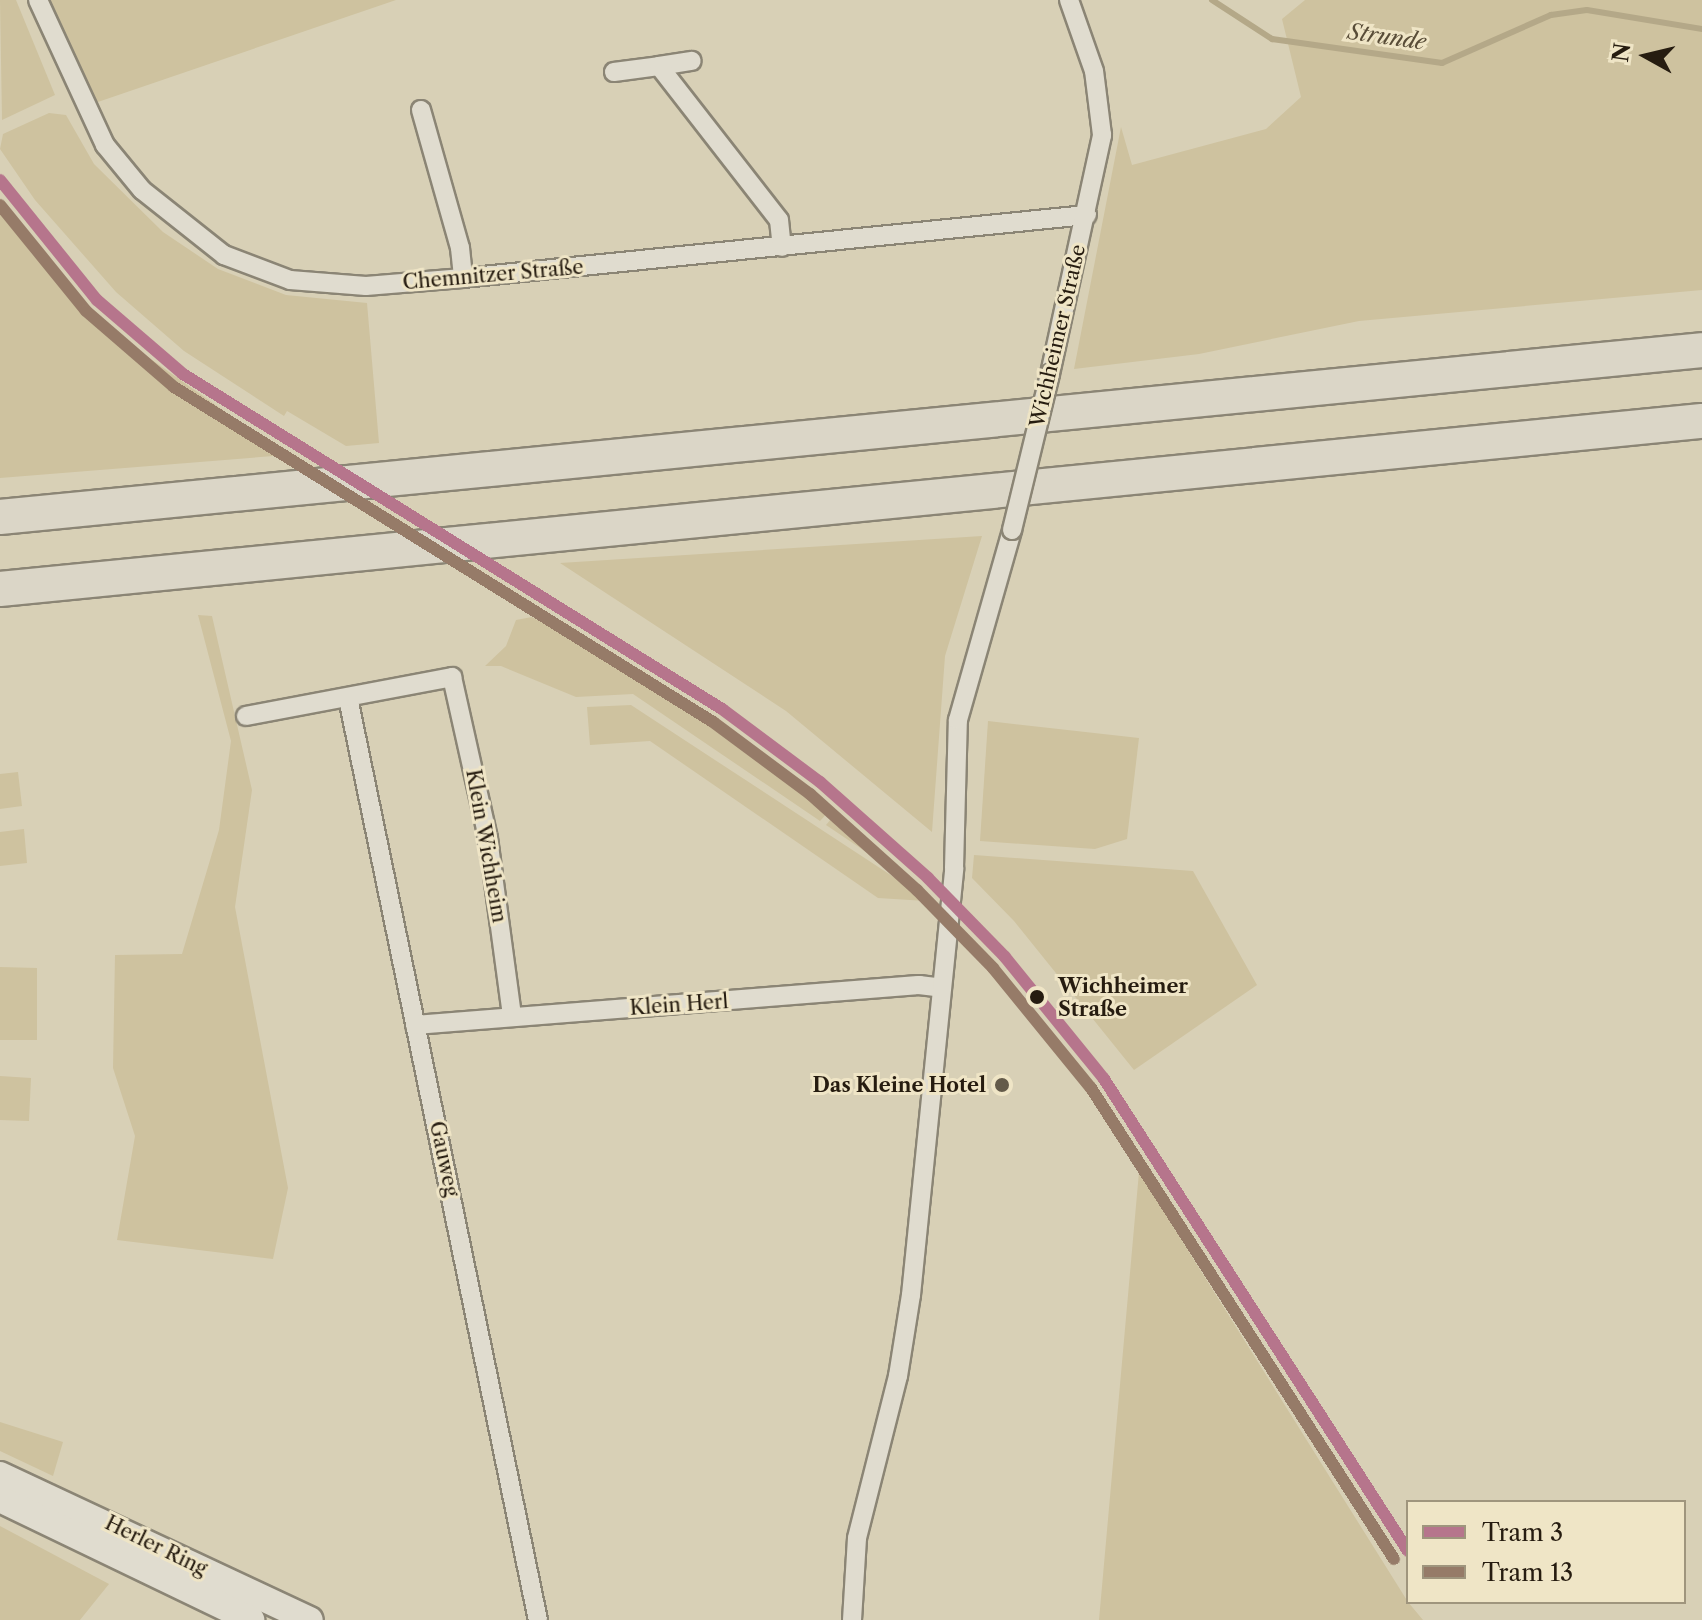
<!DOCTYPE html>
<html>
<head>
<meta charset="utf-8">
<style>
  body { margin:0 }
  #map { position:relative; width:1702px; height:1620px; overflow:hidden; background:#d8d0b6; font-family:"Libre Caslon Text",serif }
  div>[style] { position:absolute }
  .green>* { inset:0; background:#cec29f }
  .stream>* { height:6px; margin:-3px; padding:0 3px; transform-origin:3px; border-radius:3px; background:#b4a888 }
  .roads { filter:drop-shadow(2px 0 #8b8575) drop-shadow(-2px 0 #8b8575) drop-shadow(0 2px #8b8575) drop-shadow(0 -2px #8b8575) }
  .minor>* { height:18px; margin:-9px; padding:0 9px; transform-origin:9px; border-radius:9px; background:#e0dccf }
  .secondary>* { height:26px; margin:-13px; padding:0 13px; transform-origin:13px; border-radius:13px; background:#e0dccf }
  .motorway>* { height:34px; margin:-17px; padding:0 17px; transform-origin:17px; border-radius:17px; background:#dbd6c7 }
  .bridges { filter:drop-shadow(2px 0 #8b8575) drop-shadow(-2px 0 #8b8575) drop-shadow(0 2px #8b8575) drop-shadow(0 -2px #8b8575) }
  .minor-bridge>* { height:18px; margin:-9px; padding:0 9px; transform-origin:9px; border-radius:9px; background:#e0dccf }
  .tram-1>* { height:12px; margin:-6px; padding:0 6px; transform-origin:6px; border-radius:6px; background:#b6758c }
  .tram-2>* { height:12px; margin:-6px; padding:0 6px; transform-origin:6px; border-radius:6px; background:#967b68 }
  .dots>* { width:22px; height:22px; translate:-50% -50%; box-sizing:border-box; border:4px solid #efe5c6; border-radius:50% }
  span { translate:-50% -50%; white-space:nowrap; text-align:center; line-height:1.15; -webkit-text-stroke:6px #efe5c6; paint-order:stroke }
  .street-label { font-size:20px; color:#261c10 }
  .stop-label { font-size:20px; color:#261c10; font-weight:700 }
  .left { translate:0 -50%; text-align:left }
  .poi-label { font-size:20px; color:#261c10; font-weight:700 }
  .right { translate:-100% -50%; text-align:right }
  .water-label { font-size:22px; color:#594d38; font-style:italic }
  .legend { position:absolute; left:1406px; top:1500px; width:280px; height:104px; box-sizing:border-box; background:#efe5c6; border:2px solid #9f957d; margin:0; padding:10px 14px; list-style:none; font-size:24px; color:#261c10 }
  .legend li { display:flex; align-items:center; gap:16px; height:40px }
  .legend b { width:40px; border:2px solid #9f957d }
  .north { position:absolute; left:1606px; top:16px; width:80px; height:80px; -webkit-text-stroke:6px #efe5c6; paint-order:stroke; rotate:278deg; font-size:22px; font-weight:700; line-height:32px; text-align:center; color:#261c10 }
  .north::after { content:''; display:block; margin:auto; width:28px; height:36px; background:#261c10; clip-path:polygon(50% 0,100% 100%,50% 72%,0 100%) }
</style>
</head>
<body>
<div id="map">
  <div class="green">
    <div style="clip-path:polygon(0 0,16px 0,55px 95px,2px 120px)"></div>
    <div style="clip-path:polygon(47px 0,396px 0,92px 104px)"></div>
    <div style="clip-path:polygon(1305px 0,1702px 0,1702px 290px,1359px 321px,1199px 354px,1074px 369px,1121px 127px,1132px 165px,1266px 129px,1301px 97px,1282px 19px)"></div>
    <div style="clip-path:polygon(49px 113px,66px 115px,94px 164px,163px 232px,218px 269px,286px 295px,367px 303px,379px 443px,346px 446px,287px 411px,284px 416px,184px 351px,116px 292px,35px 200px,0 149px,3px 134px)"></div>
    <div style="clip-path:polygon(0 209px,32px 254px,110px 330px,286px 455px,0 478px)"></div>
    <div style="clip-path:polygon(982px 536px,945px 656px,932px 832px,786px 711px,560px 563px)"></div>
    <div style="clip-path:polygon(198px 615px,212px 616px,252px 790px,235px 907px,288px 1188px,273px 1259px,117px 1240px,135px 1136px,113px 1068px,115px 955px,182px 954px,219px 830px,231px 741px)"></div>
    <div style="clip-path:polygon(532px 617px,647px 681px,831px 809px,820px 821px,633px 694px,576px 697px,501px 666px,485px 666px,506px 646px,516px 620px)"></div>
    <div style="clip-path:polygon(631px 705px,915px 891px,926px 901px,878px 898px,650px 741px,590px 745px,587px 707px)"></div>
    <div style="clip-path:polygon(988px 721px,1139px 738px,1127px 839px,1095px 849px,980px 841px)"></div>
    <div style="clip-path:polygon(18px 772px,22px 806px,0 809px,0 774px)"></div>
    <div style="clip-path:polygon(836px 813px,921px 889px,826px 825px)"></div>
    <div style="clip-path:polygon(24px 829px,27px 863px,0 866px,0 832px)"></div>
    <div style="clip-path:polygon(974px 855px,1193px 871px,1257px 985px,1134px 1070px,1014px 921px,972px 878px)"></div>
    <div style="clip-path:polygon(0 967px,37px 968px,37px 1040px,0 1040px)"></div>
    <div style="clip-path:polygon(0 1076px,31px 1078px,29px 1121px,0 1120px)"></div>
    <div style="clip-path:polygon(1139px 1172px,1408px 1602px,1423px 1620px,1099px 1620px)"></div>
    <div style="clip-path:polygon(0 1422px,63px 1442px,53px 1476px,0 1451px)"></div>
    <div style="clip-path:polygon(0 1526px,109px 1584px,80px 1620px,0 1620px)"></div>
  </div>
  <div class="stream">
    <div style="left:1212px;top:0;width:72px;rotate:33deg"></div>
    <div style="left:1272px;top:39px;width:172px;rotate:8deg"></div>
    <div style="left:1442px;top:63px;width:119px;rotate:-23.8deg"></div>
    <div style="left:1551px;top:15px;width:36px;rotate:-8deg"></div>
    <div style="left:1587px;top:10px;width:117px;rotate:9.4deg"></div>
  </div>
  <div class="roads">
    <div class="minor">
      <div style="left:38px;top:0;width:160px;rotate:65.2deg"></div>
      <div style="left:105px;top:145px;width:58px;rotate:50.6deg"></div>
      <div style="left:142px;top:190px;width:105px;rotate:38.4deg"></div>
      <div style="left:224px;top:255px;width:71px;rotate:20.7deg"></div>
      <div style="left:290px;top:280px;width:76px;rotate:4.5deg"></div>
      <div style="left:366px;top:286px;width:97px;rotate:-4.7deg"></div>
      <div style="left:463px;top:278px;width:627px;rotate:-5.77deg"></div>
      <div style="left:659px;top:66px;width:33px;rotate:-9deg"></div>
      <div style="left:614px;top:72px;width:45px;rotate:-7.6deg"></div>
      <div style="left:659px;top:66px;width:195px;rotate:52.1deg"></div>
      <div style="left:779px;top:220px;width:27px;rotate:84deg"></div>
      <div style="left:421px;top:110px;width:143px;rotate:74.2deg"></div>
      <div style="left:460px;top:248px;width:30px;rotate:84deg"></div>
      <div style="left:1050px;top:374px;width:245px;rotate:-77.7deg"></div>
      <div style="left:1102px;top:135px;width:64px;rotate:-97.1deg"></div>
      <div style="left:1094px;top:71px;width:75px;rotate:-109.4deg"></div>
      <div style="left:348px;top:698px;width:941px;rotate:78.36deg"></div>
      <div style="left:246px;top:716px;width:210px;rotate:-10.7deg"></div>
      <div style="left:452px;top:677px;width:165px;rotate:77.4deg"></div>
      <div style="left:488px;top:838px;width:180px;rotate:82.3deg"></div>
      <div style="left:415px;top:1025px;width:506px;rotate:-4.54deg"></div>
      <div style="left:919px;top:985px;width:23px;rotate:7deg"></div>
      <div style="left:852px;top:1620px;width:82px;rotate:-86.5deg"></div>
      <div style="left:857px;top:1538px;width:167px;rotate:-75.8deg"></div>
      <div style="left:898px;top:1376px;width:82px;rotate:-80.9deg"></div>
      <div style="left:911px;top:1295px;width:429px;rotate:-84.2deg"></div>
      <div style="left:954px;top:868px;width:148px;rotate:-88.5deg"></div>
      <div style="left:958px;top:720px;width:198px;rotate:-74.1deg"></div>
    </div>
    <div class="secondary">
      <div style="left:0;top:1475px;width:342px;rotate:25.1deg"></div>
      <div style="left:0;top:1499px;width:279px;rotate:25.7deg"></div>
    </div>
    <div class="motorway">
      <div style="left:0;top:517px;width:1710px;rotate:-5.6deg"></div>
      <div style="left:0;top:589px;width:1710px;rotate:-5.64deg"></div>
    </div>
  </div>
  <div class="bridges">
    <div class="minor-bridge">
      <div style="left:1012px;top:530px;width:161px;rotate:-76.3deg"></div>
    </div>
  </div>
  <div class="tram-1">
    <div style="left:0;top:180px;width:154px;rotate:51.1deg"></div>
    <div style="left:97px;top:300px;width:113px;rotate:40.7deg"></div>
    <div style="left:183px;top:374px;width:635px;rotate:31.86deg"></div>
    <div style="left:722px;top:709px;width:122px;rotate:36.7deg"></div>
    <div style="left:820px;top:782px;width:144px;rotate:41.6deg"></div>
    <div style="left:928px;top:878px;width:110px;rotate:45.7deg"></div>
    <div style="left:1005px;top:957px;width:157px;rotate:50.9deg"></div>
    <div style="left:1104px;top:1079px;width:561px;rotate:57.22deg"></div>
  </div>
  <div class="tram-2">
    <div style="left:0;top:205px;width:136px;rotate:50.9deg"></div>
    <div style="left:86px;top:311px;width:116px;rotate:40.8deg"></div>
    <div style="left:174px;top:387px;width:635px;rotate:31.86deg"></div>
    <div style="left:713px;top:722px;width:121px;rotate:36.6deg"></div>
    <div style="left:810px;top:794px;width:144px;rotate:41.9deg"></div>
    <div style="left:917px;top:890px;width:109px;rotate:45.7deg"></div>
    <div style="left:993px;top:968px;width:155px;rotate:50.8deg"></div>
    <div style="left:1091px;top:1088px;width:560px;rotate:57.25deg"></div>
  </div>
  <div class="dots">
    <div style="left:1037px;top:997px;background:#261c10"></div>
    <div style="left:1002px;top:1085px;background:#645b4a"></div>
  </div>
  <div class="street-label">
    <span style="left:493px;top:275px;rotate:-5deg">Chemnitzer Straße</span>
    <span style="left:1058px;top:336px;rotate:-77deg">Wichheimer Straße</span>
    <span style="left:486px;top:846px;rotate:80deg">Klein Wichheim</span>
    <span style="left:679px;top:1005px;rotate:-4deg">Klein Herl</span>
    <span style="left:444px;top:1159px;rotate:78deg">Gauweg</span>
    <span style="left:156px;top:1546px;rotate:26deg">Herler Ring</span>
  </div>
  <div class="stop-label">
    <span class="left" style="left:1058px;top:998px">Wichheimer<br>Straße</span>
  </div>
  <div class="poi-label">
    <span class="right" style="left:986px;top:1085px">Das Kleine Hotel</span>
  </div>
  <div class="water-label">
    <span style="left:1387px;top:37px;rotate:8deg">Strunde</span>
  </div>
  <ul class="legend">
  <li><b style="height:10px;background:#b6758c"></b>Tram 3</li>
  <li><b style="height:10px;background:#967b68"></b>Tram 13</li>
  </ul>
  <div class="north">N</div>
</div>
</body>
</html>
